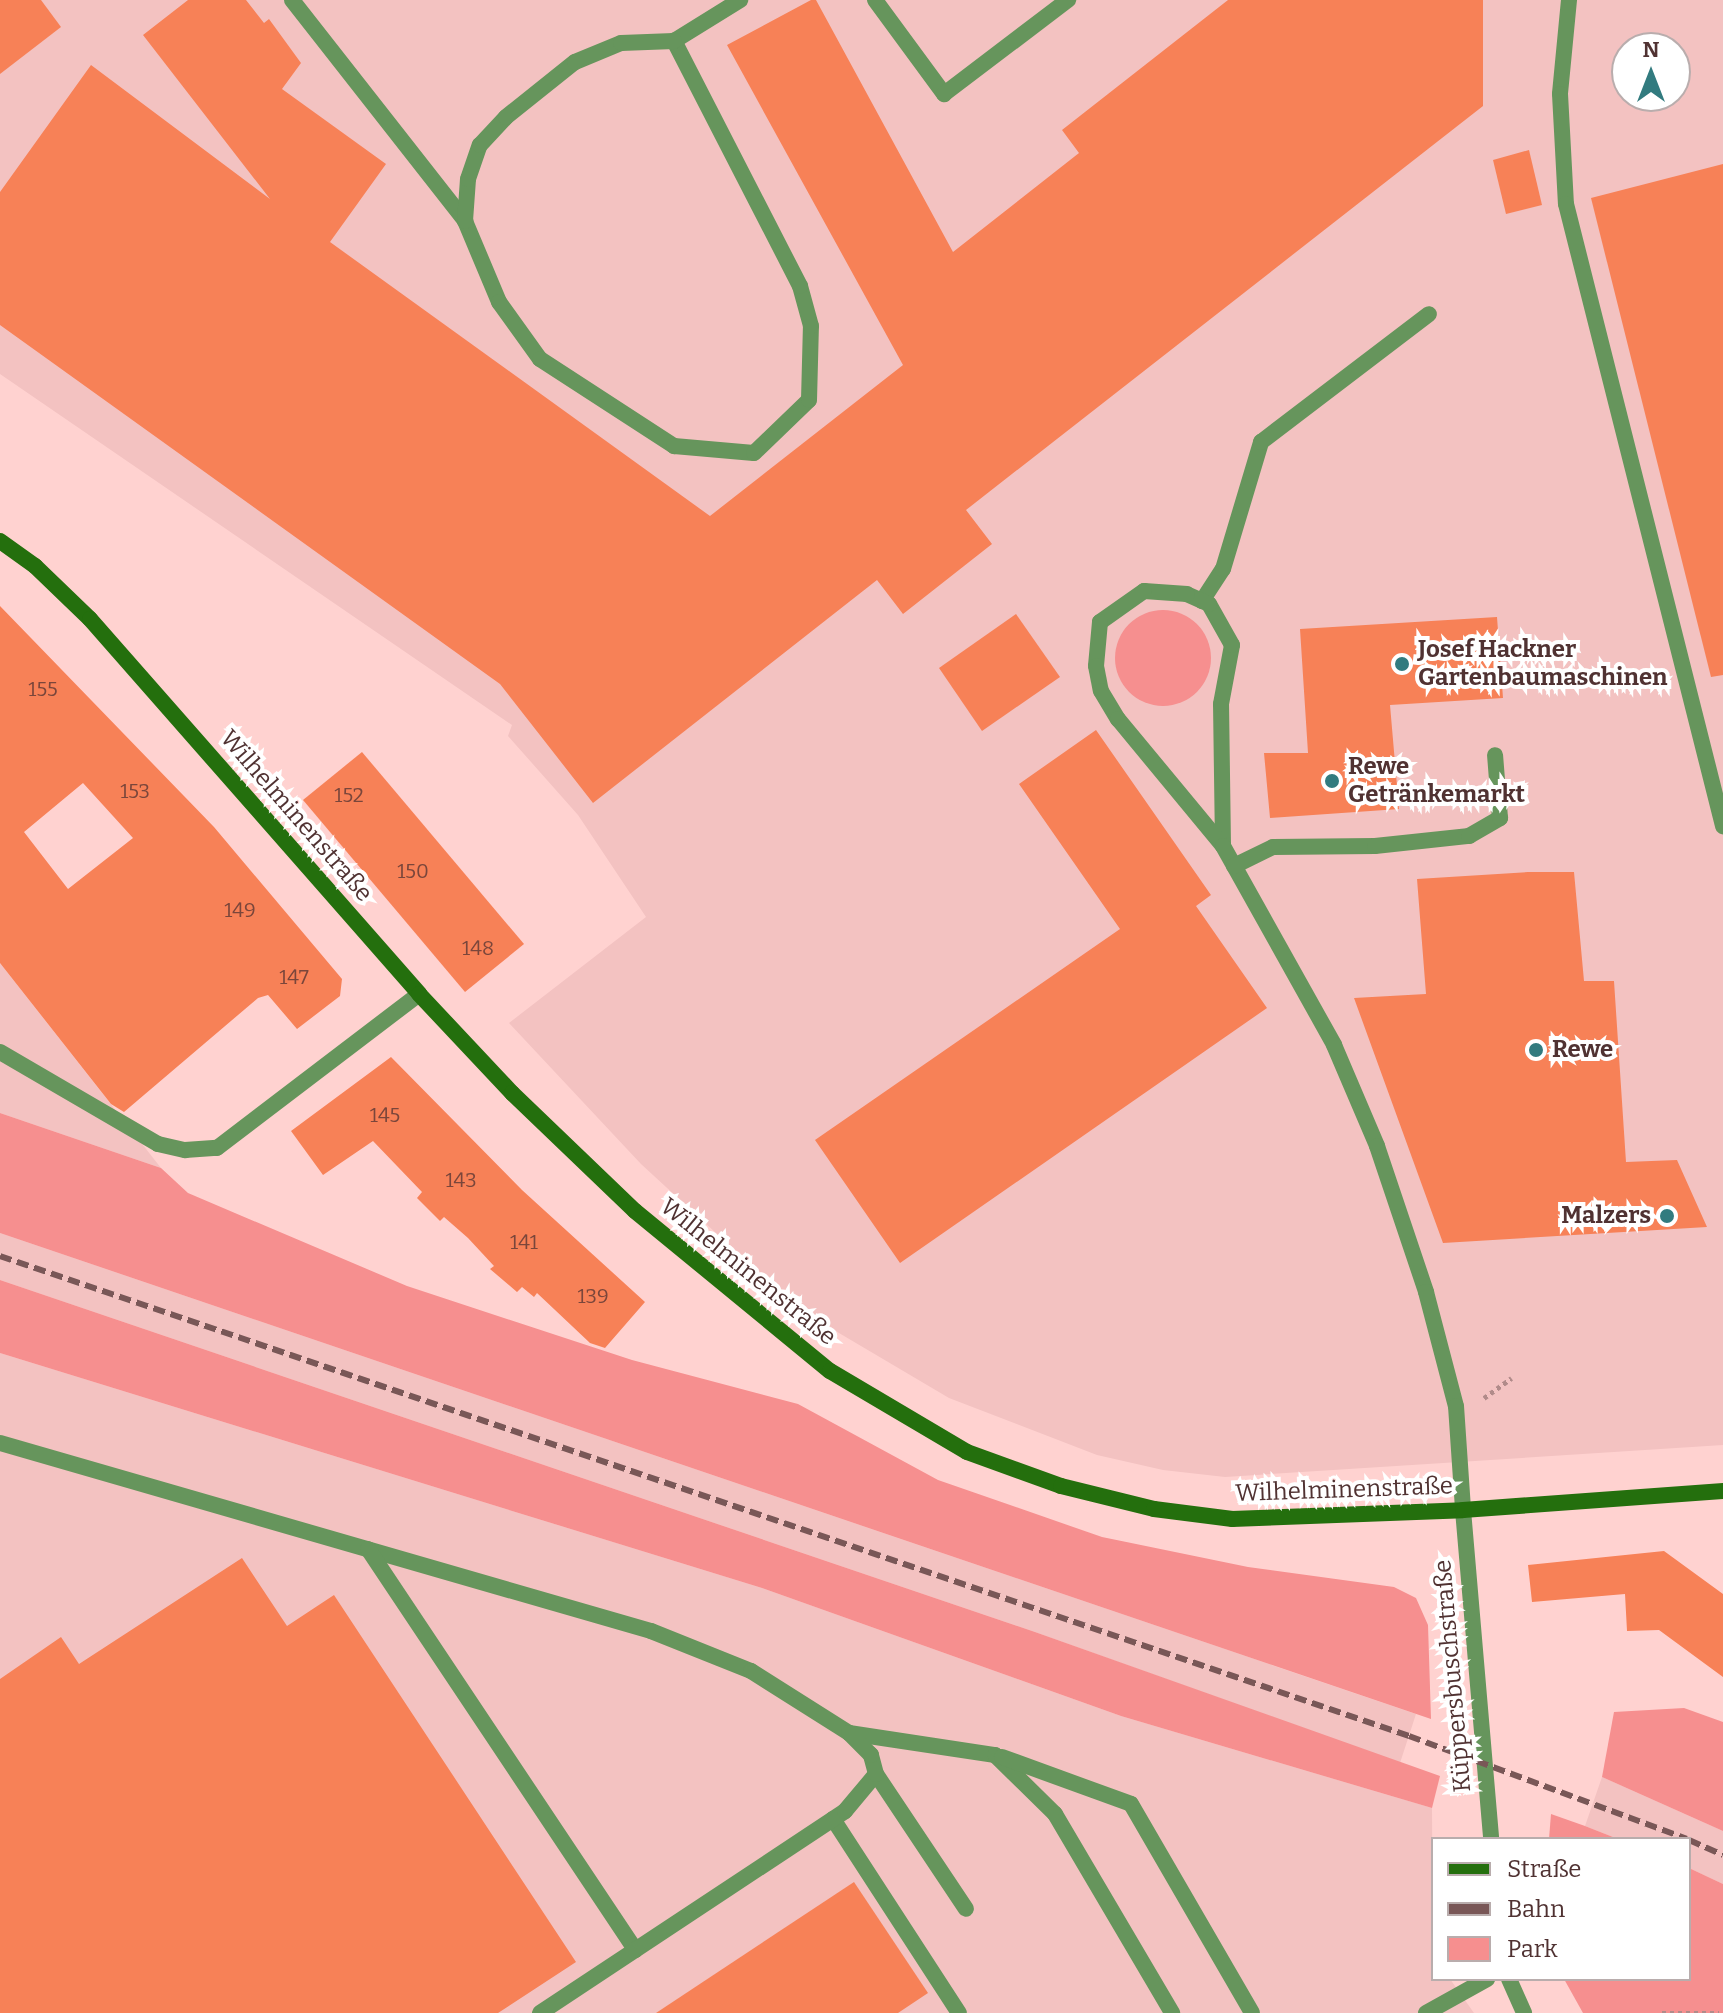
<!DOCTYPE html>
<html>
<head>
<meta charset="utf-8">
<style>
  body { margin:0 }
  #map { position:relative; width:1723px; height:2013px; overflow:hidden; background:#ffd2d0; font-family:Bitter,serif }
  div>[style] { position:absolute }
  .built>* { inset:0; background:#f3c2c1 }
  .green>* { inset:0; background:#f68f8f }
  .round { border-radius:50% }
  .building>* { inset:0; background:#f78157 }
  .path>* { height:5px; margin-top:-2.5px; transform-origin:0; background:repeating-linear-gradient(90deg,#b18b8a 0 4px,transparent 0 8px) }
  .lane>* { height:16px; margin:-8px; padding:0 8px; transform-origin:8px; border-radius:8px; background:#66955c }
  .street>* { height:16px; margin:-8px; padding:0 8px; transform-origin:8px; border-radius:8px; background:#66955c }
  .secondary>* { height:16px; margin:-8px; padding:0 8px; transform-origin:8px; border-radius:8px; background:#246f0d }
  .rail>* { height:6px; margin-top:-3px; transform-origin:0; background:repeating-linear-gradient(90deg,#795757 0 12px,transparent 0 18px) }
  .dots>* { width:22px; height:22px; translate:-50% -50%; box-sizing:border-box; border:4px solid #fff; border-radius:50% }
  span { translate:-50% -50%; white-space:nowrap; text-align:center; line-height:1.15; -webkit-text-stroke:8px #fff; paint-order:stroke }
  .number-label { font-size:20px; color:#7a463b }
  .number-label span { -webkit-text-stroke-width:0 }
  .poi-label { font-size:24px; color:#503232; font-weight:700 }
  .left { translate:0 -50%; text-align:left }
  .right { translate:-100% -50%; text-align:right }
  .street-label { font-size:24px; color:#503232 }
  .legend { position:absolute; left:1431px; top:1837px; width:260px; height:144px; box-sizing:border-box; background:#fff; border:2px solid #b9adad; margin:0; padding:10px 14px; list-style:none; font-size:24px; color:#503232 }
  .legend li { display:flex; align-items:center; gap:16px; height:40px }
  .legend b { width:40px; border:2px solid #b9adad }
  .north { position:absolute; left:1611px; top:32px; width:80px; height:80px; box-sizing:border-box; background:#fff; border:2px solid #b9adad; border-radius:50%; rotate:0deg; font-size:22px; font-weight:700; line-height:32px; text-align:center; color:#503232 }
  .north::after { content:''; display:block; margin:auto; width:28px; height:36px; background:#327b7f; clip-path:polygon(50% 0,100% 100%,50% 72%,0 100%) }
</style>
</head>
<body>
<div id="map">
  <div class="built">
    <div style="clip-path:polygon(evenodd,0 0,1723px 0,1723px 1445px,1225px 1477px,1163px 1470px,1097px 1455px,949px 1398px,839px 1333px,766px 1279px,641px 1164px,509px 1023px,646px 917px,578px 815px,508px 736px,512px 725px,0 374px,0 0,1627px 48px,1675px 48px,1675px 96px,1627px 96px,1627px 48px)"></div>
    <div style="clip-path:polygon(0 963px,161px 1168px,0 1113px)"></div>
    <div style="clip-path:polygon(0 1233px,1416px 1714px,1400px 1763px,1035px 1632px,0 1280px)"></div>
    <div style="clip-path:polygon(0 1353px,762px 1588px,1121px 1716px,1432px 1808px,1433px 1979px,1450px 1979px,1474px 2013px,0 2013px)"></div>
    <div style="clip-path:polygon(1602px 1777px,1723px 1831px,1723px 1884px,1689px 1868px,1689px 1839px,1618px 1839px,1585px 1826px)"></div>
  </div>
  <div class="green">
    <div class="round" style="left:1115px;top:610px;width:96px;height:96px"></div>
    <div style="clip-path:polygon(0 1113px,161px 1168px,188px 1193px,407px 1286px,632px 1360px,798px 1404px,938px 1480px,1102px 1537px,1248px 1567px,1394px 1587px,1416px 1598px,1428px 1625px,1431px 1719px,0 1233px)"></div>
    <div style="clip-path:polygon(0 1280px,1035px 1632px,1440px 1776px,1432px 1808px,1121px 1716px,762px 1588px,0 1353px)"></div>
    <div style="clip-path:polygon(1684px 1708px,1723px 1722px,1723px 1831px,1602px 1777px,1614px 1712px)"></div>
    <div style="clip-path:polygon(1551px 1814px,1585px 1826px,1618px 1839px,1549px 1839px)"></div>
    <div style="clip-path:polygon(1689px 1868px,1723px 1884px,1723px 2013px,1583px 2013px,1564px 1979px,1689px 1979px)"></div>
  </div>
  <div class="building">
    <div style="clip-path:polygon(0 0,41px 0,61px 27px,0 74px)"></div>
    <div style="clip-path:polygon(188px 0,246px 0,264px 23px,269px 19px,301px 63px,282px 89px,386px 164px,330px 242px,710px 516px,903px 365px,727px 45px,811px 0,816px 0,953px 252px,1079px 153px,1062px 130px,1228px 0,1483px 0,1483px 106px,966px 510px,992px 544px,903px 614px,877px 580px,593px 803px,500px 684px,0 325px,0 192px,91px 65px,270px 199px,143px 35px)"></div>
    <div style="clip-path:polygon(1529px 150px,1542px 205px,1506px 214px,1493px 160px)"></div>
    <div style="clip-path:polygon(1723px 164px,1723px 675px,1711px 677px,1591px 198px)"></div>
    <div style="clip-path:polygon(evenodd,0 606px,214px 827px,342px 979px,340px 996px,297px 1029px,268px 995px,258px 998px,124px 1112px,111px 1104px,0 963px,0 606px,83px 783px,133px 838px,68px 889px,24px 832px,83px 783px)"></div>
    <div style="clip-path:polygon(1016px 614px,1060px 677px,982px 731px,939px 668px)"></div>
    <div style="clip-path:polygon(1497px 617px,1503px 698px,1390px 705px,1399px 809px,1270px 818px,1264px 753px,1308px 753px,1300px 629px)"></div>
    <div style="clip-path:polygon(1096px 730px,1211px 895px,1196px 906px,1267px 1008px,900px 1263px,815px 1140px,1120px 929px,1019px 784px)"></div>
    <div style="clip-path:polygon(362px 752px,524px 944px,465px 992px,303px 800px)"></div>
    <div style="clip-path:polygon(1528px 872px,1574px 872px,1584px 981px,1614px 981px,1626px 1162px,1677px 1160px,1707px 1227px,1443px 1243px,1354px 998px,1426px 994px,1417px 879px)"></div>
    <div style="clip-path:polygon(391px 1057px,522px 1190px,645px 1302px,605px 1348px,590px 1343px,537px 1293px,534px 1297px,522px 1287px,517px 1292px,490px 1269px,494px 1266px,468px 1238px,444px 1217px,440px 1221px,417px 1198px,422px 1192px,373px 1141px,323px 1175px,291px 1131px)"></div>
    <div style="clip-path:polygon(1664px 1551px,1723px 1594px,1723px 1677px,1659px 1630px,1627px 1631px,1625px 1594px,1532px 1602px,1528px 1565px)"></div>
    <div style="clip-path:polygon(242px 1558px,287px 1626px,334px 1595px,576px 1962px,498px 2013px,0 2013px,0 1679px,61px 1637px,79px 1664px)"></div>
    <div style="clip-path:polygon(854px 1882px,928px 1993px,898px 2013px,656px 2013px)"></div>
  </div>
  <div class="path">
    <div style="left:1484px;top:1398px;width:34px;rotate:-36deg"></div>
    <div style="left:1662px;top:2013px;width:57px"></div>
  </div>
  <div class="lane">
    <div style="left:292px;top:0;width:281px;rotate:51.9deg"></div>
    <div style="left:465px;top:221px;width:88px;rotate:67.2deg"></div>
    <div style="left:499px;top:302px;width:70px;rotate:54.3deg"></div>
    <div style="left:540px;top:359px;width:160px;rotate:33deg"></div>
    <div style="left:674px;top:446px;width:80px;rotate:5deg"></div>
    <div style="left:754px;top:453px;width:76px;rotate:-43.9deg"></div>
    <div style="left:809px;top:400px;width:74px;rotate:-88.5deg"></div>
    <div style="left:811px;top:326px;width:41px;rotate:-105.4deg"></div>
    <div style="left:800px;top:286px;width:276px;rotate:-117.2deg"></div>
    <div style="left:674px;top:41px;width:78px;rotate:-31.8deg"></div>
    <div style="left:875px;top:0;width:117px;rotate:53.7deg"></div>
    <div style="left:944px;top:94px;width:156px;rotate:-37.2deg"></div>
    <div style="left:1569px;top:0;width:94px;rotate:95.5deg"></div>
    <div style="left:1560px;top:94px;width:110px;rotate:86.9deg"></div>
    <div style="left:1566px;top:204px;width:642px;rotate:75.83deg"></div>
    <div style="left:465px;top:221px;width:42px;rotate:-85.9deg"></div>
    <div style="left:468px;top:179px;width:36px;rotate:-71deg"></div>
    <div style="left:480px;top:145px;width:38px;rotate:-47deg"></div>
    <div style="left:506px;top:117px;width:88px;rotate:-38.6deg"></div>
    <div style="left:575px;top:62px;width:50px;rotate:-22.4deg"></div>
    <div style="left:621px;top:43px;width:53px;rotate:-2.2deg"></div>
    <div style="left:1202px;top:601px;width:38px;rotate:-57deg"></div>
    <div style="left:1223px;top:569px;width:133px;rotate:-73.3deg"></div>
    <div style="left:1261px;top:442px;width:211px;rotate:-37.3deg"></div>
    <div style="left:1223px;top:846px;width:142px;rotate:-90.8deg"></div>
    <div style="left:1221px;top:704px;width:60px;rotate:-79.4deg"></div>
    <div style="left:1232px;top:645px;width:47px;rotate:-119.3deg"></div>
    <div style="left:1209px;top:604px;width:24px;rotate:-156deg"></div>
    <div style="left:1187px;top:594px;width:43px;rotate:-176deg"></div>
    <div style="left:1144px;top:591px;width:54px;rotate:144.8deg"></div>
    <div style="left:1100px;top:622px;width:44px;rotate:95.2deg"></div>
    <div style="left:1096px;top:666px;width:25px;rotate:79deg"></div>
    <div style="left:1101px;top:691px;width:33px;rotate:59deg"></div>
    <div style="left:1118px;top:719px;width:165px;rotate:50.4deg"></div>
    <div style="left:1223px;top:846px;width:228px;rotate:60.8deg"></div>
    <div style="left:1334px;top:1045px;width:110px;rotate:66.9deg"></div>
    <div style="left:1377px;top:1146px;width:154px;rotate:71.4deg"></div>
    <div style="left:1426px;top:1292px;width:118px;rotate:75.3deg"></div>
    <div style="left:1456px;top:1406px;width:104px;rotate:86.1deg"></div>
    <div style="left:1234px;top:866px;width:43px;rotate:-26deg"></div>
    <div style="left:1273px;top:847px;width:102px;rotate:-0.6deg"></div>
    <div style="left:1375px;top:846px;width:95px;rotate:-6.1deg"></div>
    <div style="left:1469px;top:836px;width:36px;rotate:-30deg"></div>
    <div style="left:1500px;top:818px;width:63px;rotate:-94.5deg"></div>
    <div style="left:0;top:1052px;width:183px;rotate:30.2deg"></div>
    <div style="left:158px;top:1144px;width:28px;rotate:13deg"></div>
    <div style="left:185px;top:1150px;width:32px;rotate:-4deg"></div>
    <div style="left:217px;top:1148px;width:254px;rotate:-37.3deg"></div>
    <div style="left:0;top:1443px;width:678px;rotate:16.11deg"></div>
    <div style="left:651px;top:1631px;width:108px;rotate:21.8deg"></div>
    <div style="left:751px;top:1671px;width:116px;rotate:32.3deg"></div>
    <div style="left:849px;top:1733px;width:148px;rotate:8.6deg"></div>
    <div style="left:995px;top:1755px;width:84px;rotate:44.5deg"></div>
    <div style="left:1055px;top:1814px;width:231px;rotate:59.5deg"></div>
    <div style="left:368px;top:1549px;width:482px;rotate:56.3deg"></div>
    <div style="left:1002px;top:1757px;width:137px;rotate:20deg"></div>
    <div style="left:1131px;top:1804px;width:241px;rotate:59.9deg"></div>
    <div style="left:876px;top:1774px;width:162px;rotate:56.3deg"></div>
    <div style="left:833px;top:1819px;width:231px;rotate:57deg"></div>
    <div style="left:540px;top:2013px;width:366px;rotate:-33.5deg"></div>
    <div style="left:845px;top:1811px;width:48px;rotate:-50deg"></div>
    <div style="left:876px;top:1774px;width:20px;rotate:-105deg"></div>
    <div style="left:871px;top:1755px;width:31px;rotate:-135deg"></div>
  </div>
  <div class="street">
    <div style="left:1463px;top:1510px;width:330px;rotate:85.1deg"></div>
    <div style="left:1509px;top:1979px;width:37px;rotate:66deg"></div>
    <div style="left:1426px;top:2013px;width:70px;rotate:-29.1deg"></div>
  </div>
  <div class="secondary">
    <div style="left:0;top:541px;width:43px;rotate:35.5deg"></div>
    <div style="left:35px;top:566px;width:76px;rotate:43.9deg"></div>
    <div style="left:90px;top:619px;width:499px;rotate:48.7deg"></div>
    <div style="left:419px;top:994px;width:136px;rotate:46.8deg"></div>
    <div style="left:512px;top:1093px;width:170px;rotate:43.8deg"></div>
    <div style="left:635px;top:1211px;width:252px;rotate:39.4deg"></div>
    <div style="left:830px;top:1371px;width:159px;rotate:30.6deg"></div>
    <div style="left:967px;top:1452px;width:100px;rotate:19.9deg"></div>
    <div style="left:1061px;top:1486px;width:96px;rotate:13.9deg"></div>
    <div style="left:1154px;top:1509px;width:79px;rotate:7.3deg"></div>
    <div style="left:1232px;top:1519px;width:231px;rotate:-2.2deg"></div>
    <div style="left:1463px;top:1510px;width:261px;rotate:-4.2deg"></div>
  </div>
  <div class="rail">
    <div style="left:0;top:1256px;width:1489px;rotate:18.81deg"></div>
    <div style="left:1409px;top:1736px;width:296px;rotate:20.3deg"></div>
    <div style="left:1689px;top:1840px;width:37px;rotate:24deg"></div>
  </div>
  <div class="dots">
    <div style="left:1402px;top:664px;background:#327b7f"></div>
    <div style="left:1332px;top:781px;background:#327b7f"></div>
    <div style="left:1536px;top:1050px;background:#327b7f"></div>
    <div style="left:1667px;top:1216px;background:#327b7f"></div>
  </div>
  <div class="number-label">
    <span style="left:43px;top:689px">155</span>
    <span style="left:135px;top:791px">153</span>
    <span style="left:349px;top:795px">152</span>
    <span style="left:413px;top:871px">150</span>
    <span style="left:240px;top:910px">149</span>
    <span style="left:478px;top:948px">148</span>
    <span style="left:294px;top:977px">147</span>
    <span style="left:385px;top:1115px">145</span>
    <span style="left:461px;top:1180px">143</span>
    <span style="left:524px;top:1242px">141</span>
    <span style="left:593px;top:1296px">139</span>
  </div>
  <div class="poi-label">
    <span class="left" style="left:1418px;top:664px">Josef Hackner<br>Gartenbaumaschinen</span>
    <span class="left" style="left:1348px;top:781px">Rewe<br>Getränkemarkt</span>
    <span class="left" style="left:1552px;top:1050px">Rewe</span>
    <span class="right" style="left:1651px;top:1216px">Malzers</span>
  </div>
  <div class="street-label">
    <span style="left:296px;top:816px;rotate:49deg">Wilhelminenstraße</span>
    <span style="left:748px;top:1272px;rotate:39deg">Wilhelminenstraße</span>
    <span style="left:1344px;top:1490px;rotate:-2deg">Wilhelminenstraße</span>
    <span style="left:1453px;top:1676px;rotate:-95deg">Küppersbuschstraße</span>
  </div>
  <ul class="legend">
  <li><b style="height:10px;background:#246f0d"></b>Straße</li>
  <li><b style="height:10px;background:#795757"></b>Bahn</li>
  <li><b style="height:22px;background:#f68f8f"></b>Park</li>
  </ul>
  <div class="north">N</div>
</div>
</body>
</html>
